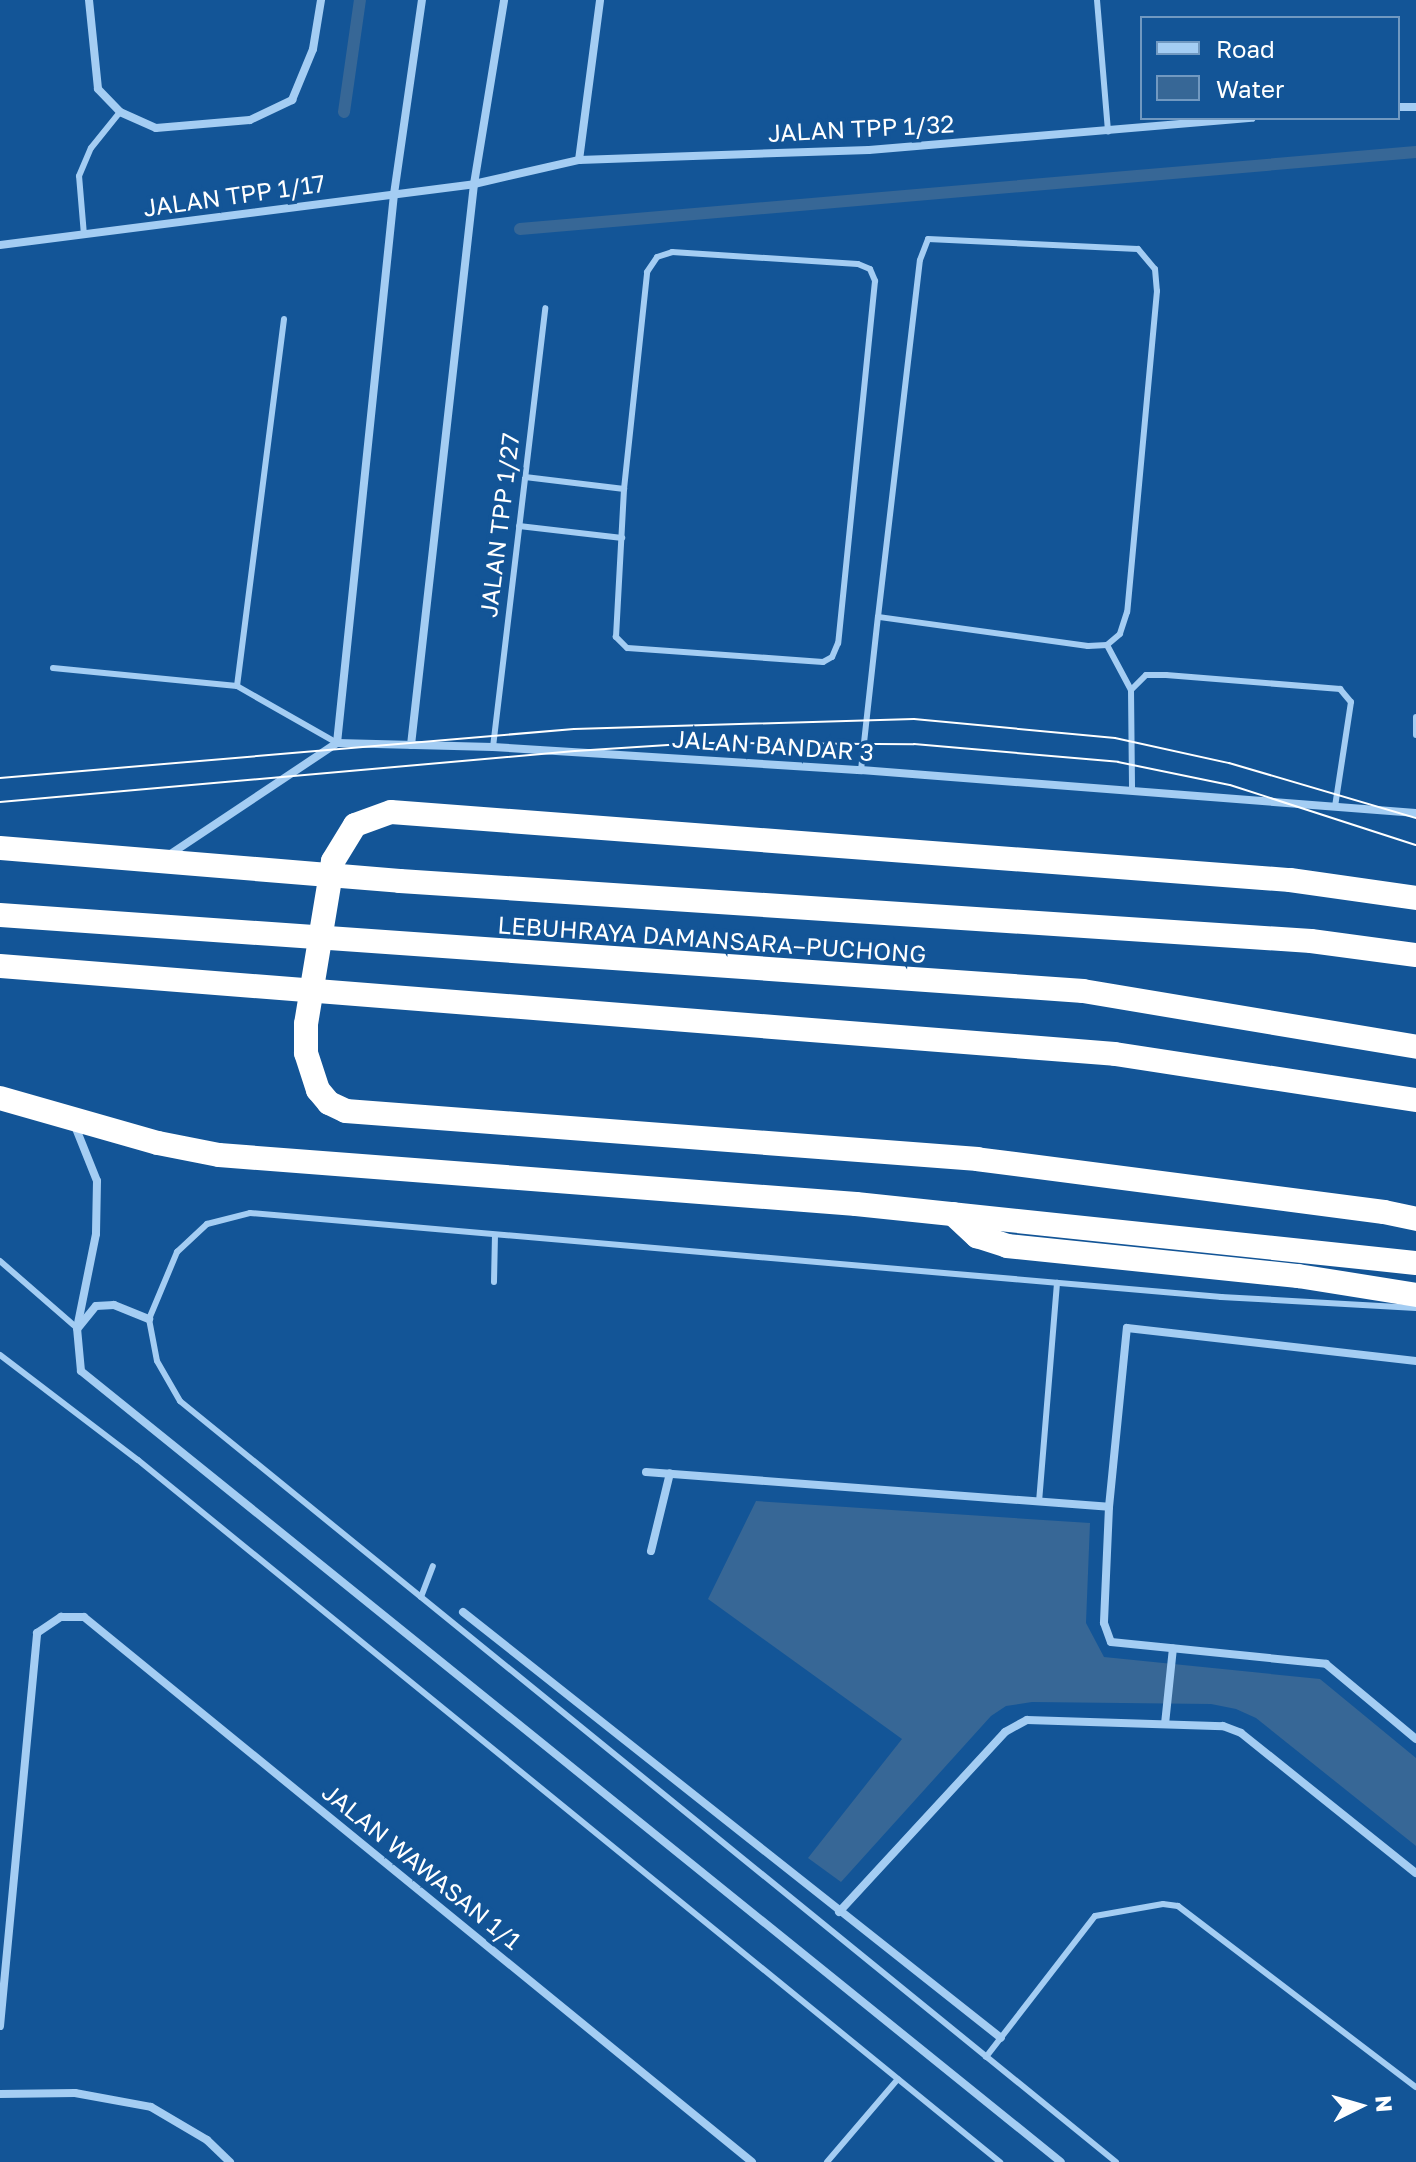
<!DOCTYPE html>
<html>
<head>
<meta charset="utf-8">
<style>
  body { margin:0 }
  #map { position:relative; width:1416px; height:2162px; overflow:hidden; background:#135597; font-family:"Golos Text",sans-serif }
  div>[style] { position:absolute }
  .water>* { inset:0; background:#376796 }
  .stream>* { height:12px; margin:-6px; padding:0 6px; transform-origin:6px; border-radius:6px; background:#376796 }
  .lane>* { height:6px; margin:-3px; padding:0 3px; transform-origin:3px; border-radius:3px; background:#a4cdf3 }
  .street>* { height:8px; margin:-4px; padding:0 4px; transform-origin:4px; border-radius:4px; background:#a4cdf3 }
  .highway>* { height:24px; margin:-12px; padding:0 12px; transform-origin:12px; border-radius:12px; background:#fff }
  .tram>* { height:2px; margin:-1px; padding:0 1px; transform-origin:1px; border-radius:1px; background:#fff }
  .highway-bridge>* { height:24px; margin:-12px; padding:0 12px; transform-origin:12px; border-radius:12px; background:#fff }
  span { translate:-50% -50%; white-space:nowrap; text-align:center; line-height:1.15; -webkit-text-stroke:7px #135597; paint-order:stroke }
  .street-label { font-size:24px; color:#fff }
  .legend { position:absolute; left:1140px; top:16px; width:260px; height:104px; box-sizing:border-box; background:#135597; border:2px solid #7199c1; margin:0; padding:10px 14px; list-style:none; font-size:24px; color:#fff }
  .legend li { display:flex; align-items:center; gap:16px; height:40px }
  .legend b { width:40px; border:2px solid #7199c1 }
  .north { position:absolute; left:1320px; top:2066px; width:80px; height:80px; -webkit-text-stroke:6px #135597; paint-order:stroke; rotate:85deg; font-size:22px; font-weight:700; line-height:32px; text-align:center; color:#fff }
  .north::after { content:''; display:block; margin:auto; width:28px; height:36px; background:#fff; clip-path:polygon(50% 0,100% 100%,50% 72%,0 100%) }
</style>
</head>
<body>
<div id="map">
  <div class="water">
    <div style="clip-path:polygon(756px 1501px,1090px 1523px,1086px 1623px,1104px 1657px,1320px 1679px,1416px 1758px,1416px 1846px,1256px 1718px,1236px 1709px,1211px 1704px,1032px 1702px,1006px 1706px,991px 1716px,841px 1882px,808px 1858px,902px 1739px,708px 1599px)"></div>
  </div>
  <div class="stream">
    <div style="left:344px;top:112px;width:113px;rotate:-81.9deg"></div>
    <div style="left:520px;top:229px;width:899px;rotate:-4.91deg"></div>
  </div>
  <div class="lane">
    <div style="left:1097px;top:0;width:132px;rotate:85.2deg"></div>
    <div style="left:84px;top:235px;width:59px;rotate:-94.8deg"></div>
    <div style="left:79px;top:176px;width:30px;rotate:-67deg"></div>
    <div style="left:91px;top:148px;width:46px;rotate:-51.1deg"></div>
    <div style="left:672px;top:252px;width:186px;rotate:3.7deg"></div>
    <div style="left:858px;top:264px;width:13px;rotate:23deg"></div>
    <div style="left:870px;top:269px;width:13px;rotate:67deg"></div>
    <div style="left:875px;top:281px;width:364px;rotate:95.8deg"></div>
    <div style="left:838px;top:643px;width:15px;rotate:113deg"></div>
    <div style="left:832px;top:657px;width:10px;rotate:151deg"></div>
    <div style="left:823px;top:662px;width:196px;rotate:-175.9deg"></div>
    <div style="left:627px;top:648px;width:16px;rotate:-135deg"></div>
    <div style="left:616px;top:637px;width:148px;rotate:-86.9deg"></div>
    <div style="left:624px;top:489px;width:218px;rotate:-83.9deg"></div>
    <div style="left:647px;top:272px;width:18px;rotate:-56deg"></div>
    <div style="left:657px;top:257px;width:16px;rotate:-18deg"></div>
    <div style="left:525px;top:477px;width:100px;rotate:6.9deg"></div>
    <div style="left:519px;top:526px;width:104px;rotate:6.6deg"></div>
    <div style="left:1107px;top:645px;width:51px;rotate:61.9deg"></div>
    <div style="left:1131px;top:690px;width:99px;rotate:89.4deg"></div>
    <div style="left:53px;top:668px;width:185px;rotate:5.6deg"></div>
    <div style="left:237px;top:686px;width:115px;rotate:29.7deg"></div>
    <div style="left:237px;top:686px;width:370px;rotate:-82.7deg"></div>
    <div style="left:1131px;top:690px;width:21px;rotate:-45deg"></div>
    <div style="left:1146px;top:675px;width:20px"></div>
    <div style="left:1166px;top:675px;width:175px;rotate:4.6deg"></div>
    <div style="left:1340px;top:689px;width:17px;rotate:50deg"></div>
    <div style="left:1351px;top:702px;width:106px;rotate:98.7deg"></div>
    <div style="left:1416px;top:717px;width:18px;rotate:90deg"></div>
    <div style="left:493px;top:747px;width:442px;rotate:-83.2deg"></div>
    <div style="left:861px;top:770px;width:154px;rotate:-83.7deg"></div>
    <div style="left:878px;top:617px;width:359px;rotate:-83.3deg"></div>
    <div style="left:920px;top:260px;width:22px;rotate:-69deg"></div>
    <div style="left:928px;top:239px;width:210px;rotate:2.7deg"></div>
    <div style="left:1138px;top:249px;width:26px;rotate:50deg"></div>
    <div style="left:1155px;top:269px;width:22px;rotate:85deg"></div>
    <div style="left:1157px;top:291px;width:322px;rotate:95.3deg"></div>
    <div style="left:1127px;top:612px;width:23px;rotate:108deg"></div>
    <div style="left:1120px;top:634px;width:17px;rotate:140deg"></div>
    <div style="left:1107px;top:645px;width:19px;rotate:177deg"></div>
    <div style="left:1088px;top:646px;width:212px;rotate:-172.1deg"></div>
    <div style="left:0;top:1261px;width:102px;rotate:41deg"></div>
    <div style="left:494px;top:1282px;width:47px;rotate:-88.8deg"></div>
    <div style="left:0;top:1355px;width:173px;rotate:37.3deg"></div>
    <div style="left:138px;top:1460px;width:1112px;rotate:39.16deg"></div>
    <div style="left:1039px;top:1502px;width:220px;rotate:-85.3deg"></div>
    <div style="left:421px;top:1597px;width:33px;rotate:-69deg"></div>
    <div style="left:986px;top:2057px;width:178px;rotate:-52.3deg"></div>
    <div style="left:1095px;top:1916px;width:69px;rotate:-10deg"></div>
    <div style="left:1163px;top:1904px;width:15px;rotate:8deg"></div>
    <div style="left:1178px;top:1906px;width:299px;rotate:37.3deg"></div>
    <div style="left:827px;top:2162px;width:109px;rotate:-49.5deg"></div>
    <div style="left:1116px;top:2162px;width:1206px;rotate:-140.89deg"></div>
    <div style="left:180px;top:1401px;width:46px;rotate:-119.9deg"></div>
    <div style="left:157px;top:1361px;width:43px;rotate:-100.8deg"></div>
    <div style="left:149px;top:1319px;width:73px;rotate:-67.3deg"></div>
    <div style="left:177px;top:1252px;width:41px;rotate:-43deg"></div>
    <div style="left:207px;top:1224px;width:44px;rotate:-14.3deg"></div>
    <div style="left:250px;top:1213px;width:975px;rotate:4.94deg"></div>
    <div style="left:1221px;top:1297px;width:195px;rotate:3.2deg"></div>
  </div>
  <div class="street">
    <div style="left:89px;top:0;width:89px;rotate:84.2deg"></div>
    <div style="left:98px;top:89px;width:32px;rotate:46deg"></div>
    <div style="left:120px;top:112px;width:39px;rotate:24deg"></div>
    <div style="left:156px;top:128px;width:94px;rotate:-4.9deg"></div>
    <div style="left:250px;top:120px;width:47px;rotate:-25.5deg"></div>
    <div style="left:292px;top:100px;width:55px;rotate:-67.6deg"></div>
    <div style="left:313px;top:49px;width:50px;rotate:-80.7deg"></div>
    <div style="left:1398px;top:107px;width:18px"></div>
    <div style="left:579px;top:160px;width:161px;rotate:-82.5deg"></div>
    <div style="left:0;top:245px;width:478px;rotate:-7.3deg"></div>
    <div style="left:474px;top:184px;width:108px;rotate:-12.9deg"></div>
    <div style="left:579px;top:160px;width:290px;rotate:-2deg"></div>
    <div style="left:869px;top:150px;width:384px;rotate:-4.8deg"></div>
    <div style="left:337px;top:743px;width:552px;rotate:-84.07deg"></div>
    <div style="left:394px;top:194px;width:196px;rotate:-81.8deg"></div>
    <div style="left:411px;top:745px;width:565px;rotate:-83.59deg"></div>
    <div style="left:474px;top:184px;width:186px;rotate:-80.7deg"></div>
    <div style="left:169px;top:855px;width:202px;rotate:-33.7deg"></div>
    <div style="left:337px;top:743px;width:156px;rotate:1.5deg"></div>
    <div style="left:493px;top:747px;width:369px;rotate:3.6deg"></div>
    <div style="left:861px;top:770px;width:557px;rotate:4.43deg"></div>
    <div style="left:75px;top:1126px;width:59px;rotate:68.2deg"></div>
    <div style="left:97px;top:1181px;width:53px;rotate:91.1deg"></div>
    <div style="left:96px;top:1234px;width:96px;rotate:101.4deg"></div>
    <div style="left:77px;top:1328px;width:43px;rotate:84.7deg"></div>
    <div style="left:81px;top:1371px;width:1259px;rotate:38.91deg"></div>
    <div style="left:78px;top:1328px;width:28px;rotate:-51deg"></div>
    <div style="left:96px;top:1306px;width:18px;rotate:-3deg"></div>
    <div style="left:114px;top:1305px;width:38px;rotate:22deg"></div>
    <div style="left:646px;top:1472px;width:464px;rotate:4.3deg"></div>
    <div style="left:1109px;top:1507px;width:116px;rotate:92.5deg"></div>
    <div style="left:1104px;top:1623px;width:20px;rotate:70deg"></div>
    <div style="left:1111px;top:1642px;width:216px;rotate:5.8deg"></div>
    <div style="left:1326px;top:1664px;width:117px;rotate:39.8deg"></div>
    <div style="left:1109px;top:1507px;width:180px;rotate:-84.3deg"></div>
    <div style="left:1127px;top:1328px;width:291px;rotate:6.5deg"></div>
    <div style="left:651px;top:1551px;width:80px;rotate:-76.3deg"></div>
    <div style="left:463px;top:1612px;width:686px;rotate:38.37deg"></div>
    <div style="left:1165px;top:1724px;width:76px;rotate:-84deg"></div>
    <div style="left:839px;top:1912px;width:245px;rotate:-47.3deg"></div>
    <div style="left:1005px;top:1732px;width:25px;rotate:-29deg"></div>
    <div style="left:1027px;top:1720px;width:196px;rotate:1.8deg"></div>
    <div style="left:1223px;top:1726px;width:19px;rotate:21deg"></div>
    <div style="left:1241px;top:1733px;width:224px;rotate:38.7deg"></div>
    <div style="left:0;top:2026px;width:395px;rotate:-84.6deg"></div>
    <div style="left:37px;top:1633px;width:29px;rotate:-34deg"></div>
    <div style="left:61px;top:1617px;width:23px"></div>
    <div style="left:84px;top:1617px;width:862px;rotate:39.21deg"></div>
    <div style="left:0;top:2094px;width:75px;rotate:-0.8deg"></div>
    <div style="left:75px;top:2093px;width:77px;rotate:10.4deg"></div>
    <div style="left:151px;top:2107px;width:65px;rotate:30.5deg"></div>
    <div style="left:207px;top:2140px;width:32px;rotate:44deg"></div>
  </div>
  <div class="highway">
    <div style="left:0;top:848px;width:401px;rotate:4.7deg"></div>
    <div style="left:400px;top:881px;width:913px;rotate:3.77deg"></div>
    <div style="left:1311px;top:941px;width:106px;rotate:7.6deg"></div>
    <div style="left:0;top:915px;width:1086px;rotate:4.01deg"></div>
    <div style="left:1083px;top:991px;width:338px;rotate:9.5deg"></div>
    <div style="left:0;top:966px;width:1118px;rotate:4.51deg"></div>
    <div style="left:1115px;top:1054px;width:304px;rotate:8.7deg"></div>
    <div style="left:0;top:1098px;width:164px;rotate:15.9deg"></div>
    <div style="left:158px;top:1143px;width:62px;rotate:11.1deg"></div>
    <div style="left:219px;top:1155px;width:639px;rotate:4.4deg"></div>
    <div style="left:856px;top:1204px;width:563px;rotate:6.01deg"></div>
    <div style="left:1384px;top:1212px;width:33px;rotate:12deg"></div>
    <div style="left:953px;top:1214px;width:33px;rotate:43deg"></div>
    <div style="left:977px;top:1236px;width:32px;rotate:18deg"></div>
    <div style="left:1007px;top:1246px;width:293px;rotate:5.9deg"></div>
    <div style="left:1298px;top:1276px;width:120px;rotate:9.1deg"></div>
  </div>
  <div class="tram">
    <div style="left:0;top:778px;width:576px;rotate:-4.88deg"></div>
    <div style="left:574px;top:729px;width:340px;rotate:-1.7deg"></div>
    <div style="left:914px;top:719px;width:202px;rotate:5.4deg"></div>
    <div style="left:1115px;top:738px;width:117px;rotate:12.4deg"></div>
    <div style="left:1229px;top:763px;width:195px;rotate:16.4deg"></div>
    <div style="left:0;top:802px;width:577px;rotate:-5.07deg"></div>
    <div style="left:575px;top:751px;width:124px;rotate:-3.7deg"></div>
    <div style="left:699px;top:743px;width:215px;rotate:0.3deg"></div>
    <div style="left:914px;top:744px;width:205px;rotate:5deg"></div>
    <div style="left:1118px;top:762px;width:114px;rotate:11.6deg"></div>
    <div style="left:1230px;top:785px;width:195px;rotate:17.9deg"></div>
  </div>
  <div class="highway-bridge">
    <div style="left:1384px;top:1212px;width:409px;rotate:-172.6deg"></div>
    <div style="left:978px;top:1159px;width:634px;rotate:-175.66deg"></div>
    <div style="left:346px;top:1111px;width:19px;rotate:-155deg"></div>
    <div style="left:329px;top:1103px;width:17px;rotate:-130deg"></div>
    <div style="left:318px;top:1090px;width:39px;rotate:-108deg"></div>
    <div style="left:306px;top:1053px;width:29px;rotate:-90deg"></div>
    <div style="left:306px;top:1024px;width:165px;rotate:-80.6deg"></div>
    <div style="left:333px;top:861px;width:42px;rotate:-58.6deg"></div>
    <div style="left:355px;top:825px;width:38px;rotate:-20deg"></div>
    <div style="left:391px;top:812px;width:902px;rotate:4.33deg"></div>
    <div style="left:1290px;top:880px;width:127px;rotate:8.1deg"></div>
  </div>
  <div class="street-label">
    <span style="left:861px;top:128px;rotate:-3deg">JALAN TPP 1/32</span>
    <span style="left:234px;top:195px;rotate:-8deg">JALAN TPP 1/17</span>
    <span style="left:499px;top:525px;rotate:-83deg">JALAN TPP 1/27</span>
    <span style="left:773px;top:745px;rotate:4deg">JALAN BANDAR 3</span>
    <span style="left:712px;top:939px;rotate:4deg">LEBUHRAYA DAMANSARA–PUCHONG</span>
    <span style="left:422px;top:1866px;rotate:39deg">JALAN WAWASAN 1/1</span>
  </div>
  <ul class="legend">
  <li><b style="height:10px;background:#a4cdf3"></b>Road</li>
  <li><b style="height:22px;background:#376796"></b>Water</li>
  </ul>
  <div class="north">N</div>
</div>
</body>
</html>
